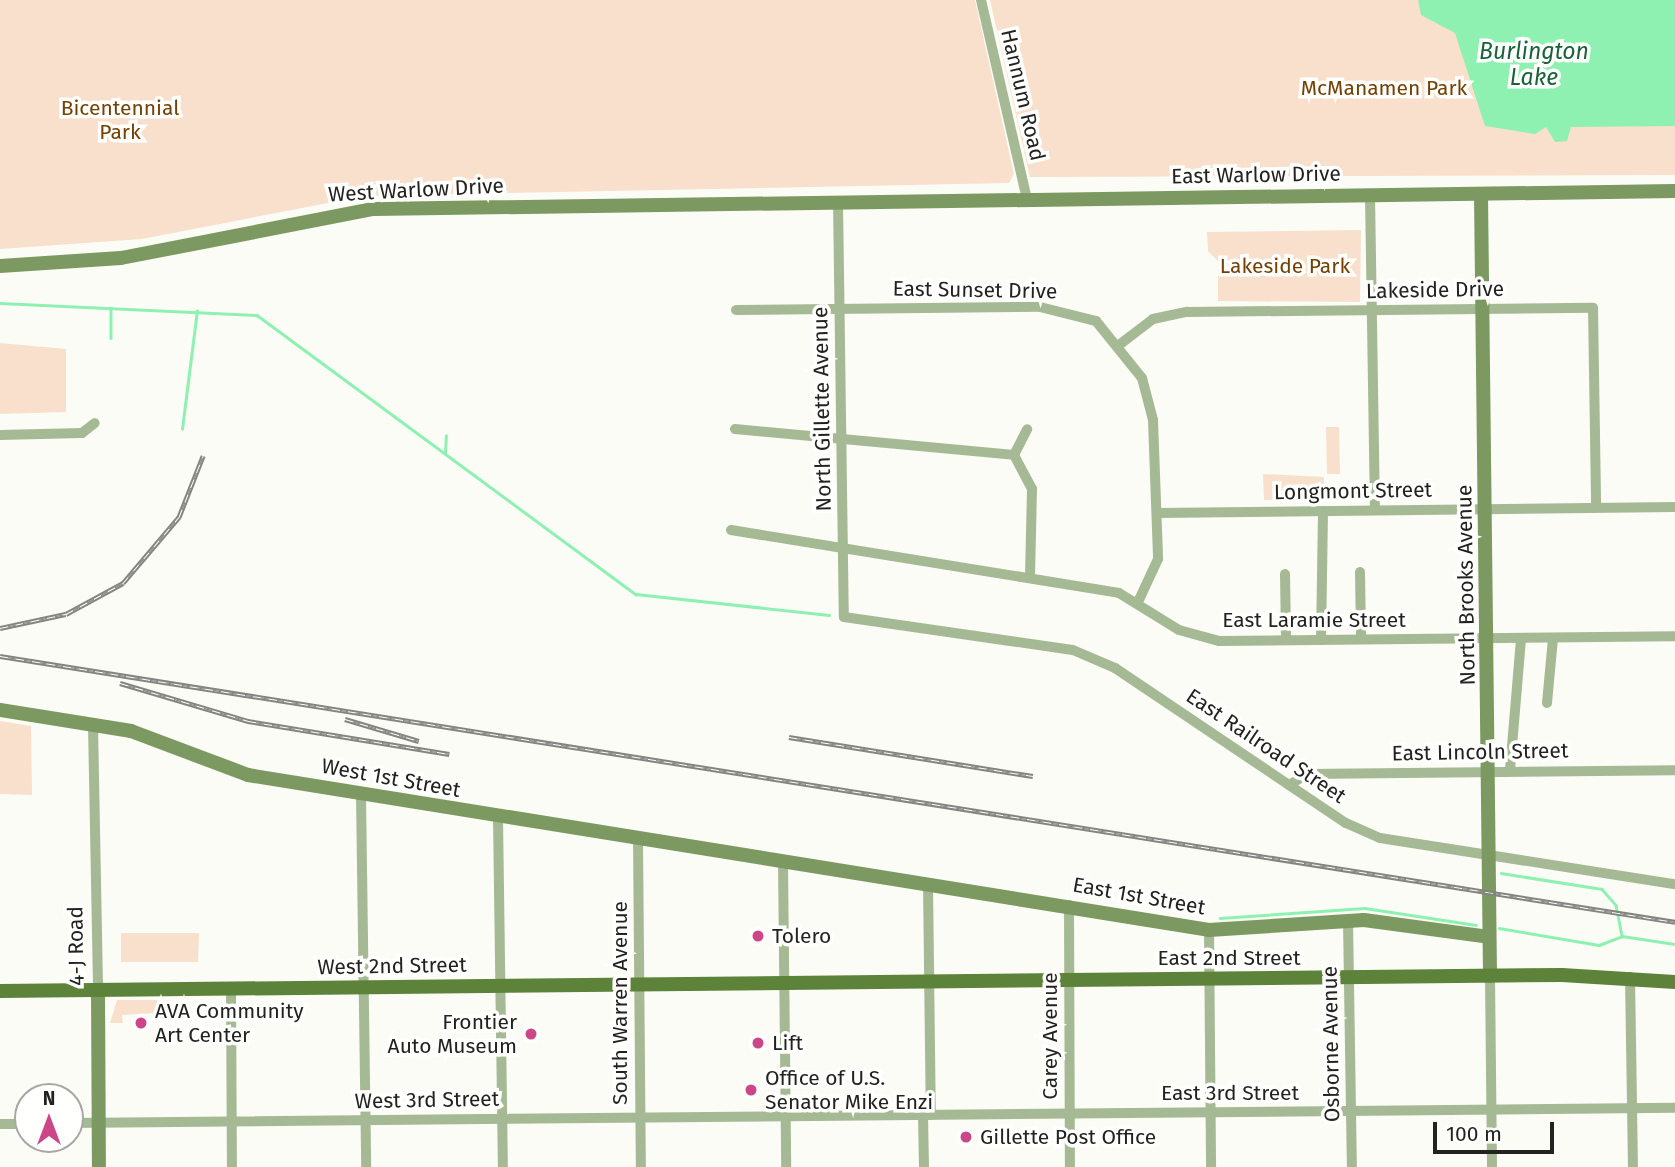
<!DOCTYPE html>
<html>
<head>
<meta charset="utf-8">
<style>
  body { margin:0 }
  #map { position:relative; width:1675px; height:1167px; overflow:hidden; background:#fcfcf7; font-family:"Fira Sans",sans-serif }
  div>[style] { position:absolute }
  .green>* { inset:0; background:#f8e0cc }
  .water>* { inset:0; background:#8ef1b1 }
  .stream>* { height:2.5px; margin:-1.25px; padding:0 1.25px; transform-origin:1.25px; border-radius:1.25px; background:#8ef1b1 }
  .street>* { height:10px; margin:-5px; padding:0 5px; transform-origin:5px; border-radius:5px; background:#a5ba94 }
  .secondary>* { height:14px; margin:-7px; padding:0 7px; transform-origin:7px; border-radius:7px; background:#7b9960 }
  .primary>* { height:14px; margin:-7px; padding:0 7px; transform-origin:7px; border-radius:7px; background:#5d8239 }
  .rail>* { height:5px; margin-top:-2.5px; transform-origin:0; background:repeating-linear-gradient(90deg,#fffffe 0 8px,#848481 0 16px); box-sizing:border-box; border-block:2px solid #848481 }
  .dots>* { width:19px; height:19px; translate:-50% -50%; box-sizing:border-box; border:4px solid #fffffe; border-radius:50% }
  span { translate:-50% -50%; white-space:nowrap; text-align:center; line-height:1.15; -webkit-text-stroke:7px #fffffe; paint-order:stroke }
  .park-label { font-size:21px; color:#744104 }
  .street-label { font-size:21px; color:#222221 }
  .poi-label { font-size:21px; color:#222221 }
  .left { translate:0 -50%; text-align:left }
  .right { translate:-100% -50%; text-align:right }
  .water-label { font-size:23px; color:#1a623a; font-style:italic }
  .north { position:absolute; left:14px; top:1083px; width:70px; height:70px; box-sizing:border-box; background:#fffffe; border:2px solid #a7a7a6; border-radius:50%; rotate:0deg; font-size:19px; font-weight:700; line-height:28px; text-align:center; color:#222221 }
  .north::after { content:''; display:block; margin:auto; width:24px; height:32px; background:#cc4688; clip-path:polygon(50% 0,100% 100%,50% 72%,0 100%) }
  .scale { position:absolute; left:1433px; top:1122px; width:121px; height:32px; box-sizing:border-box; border:4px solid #222221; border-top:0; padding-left:9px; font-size:21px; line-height:24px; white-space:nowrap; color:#222221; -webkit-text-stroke:5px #fffffe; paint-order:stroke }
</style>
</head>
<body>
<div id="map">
  <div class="green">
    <div style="clip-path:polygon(0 0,975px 0,1014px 174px,1009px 183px,364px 196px,142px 239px,0 249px)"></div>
    <div style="clip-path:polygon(990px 0,1675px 0,1675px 175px,1030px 177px)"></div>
    <div style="clip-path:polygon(1361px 230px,1360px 302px,1218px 301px,1218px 261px,1208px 251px,1207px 232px)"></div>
    <div style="clip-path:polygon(0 343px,66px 349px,66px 412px,0 414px)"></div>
    <div style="clip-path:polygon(1326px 427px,1339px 427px,1340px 474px,1327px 474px)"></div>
    <div style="clip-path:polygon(1263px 474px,1324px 477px,1324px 500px,1264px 500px)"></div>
    <div style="clip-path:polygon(0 721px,31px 726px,32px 795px,0 794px)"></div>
    <div style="clip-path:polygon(121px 933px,199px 933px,198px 962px,121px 962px)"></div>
    <div style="clip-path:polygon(117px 1000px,171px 1000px,173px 1012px,122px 1015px,123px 1023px,110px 1023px)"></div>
  </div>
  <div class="water">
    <div style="clip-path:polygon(1418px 0,1675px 0,1675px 126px,1571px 127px,1567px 141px,1555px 142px,1546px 127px,1535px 134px,1485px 126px,1455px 33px,1421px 15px)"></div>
  </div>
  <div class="stream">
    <div style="left:0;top:303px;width:257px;rotate:2.7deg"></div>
    <div style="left:257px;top:315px;width:471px;rotate:36.4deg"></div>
    <div style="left:636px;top:594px;width:194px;rotate:6.2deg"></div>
    <div style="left:111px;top:308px;width:30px;rotate:90deg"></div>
    <div style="left:182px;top:429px;width:119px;rotate:-82.8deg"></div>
    <div style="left:445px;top:453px;width:17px;rotate:-87deg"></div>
    <div style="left:1501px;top:873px;width:102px;rotate:9deg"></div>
    <div style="left:1602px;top:889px;width:21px;rotate:49deg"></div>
    <div style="left:1616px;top:905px;width:32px;rotate:79deg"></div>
    <div style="left:1622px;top:936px;width:54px;rotate:8.6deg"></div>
    <div style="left:1220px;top:918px;width:145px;rotate:-3.9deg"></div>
    <div style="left:1365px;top:908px;width:112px;rotate:8.7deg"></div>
    <div style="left:1499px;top:928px;width:101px;rotate:9.6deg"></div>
    <div style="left:1599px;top:945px;width:25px;rotate:-21deg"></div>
  </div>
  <div class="street">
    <div style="left:981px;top:0;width:204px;rotate:77deg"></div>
    <div style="left:1370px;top:195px;width:315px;rotate:89.1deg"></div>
    <div style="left:838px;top:201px;width:416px;rotate:89.2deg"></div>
    <div style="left:844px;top:617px;width:231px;rotate:8.2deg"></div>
    <div style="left:1073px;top:650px;width:46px;rotate:23.2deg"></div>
    <div style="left:1115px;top:668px;width:278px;rotate:33.9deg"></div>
    <div style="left:1346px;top:823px;width:37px;rotate:24deg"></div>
    <div style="left:1380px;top:838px;width:299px;rotate:8.9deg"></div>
    <div style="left:736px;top:310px;width:304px;rotate:-0.6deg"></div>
    <div style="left:1040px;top:307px;width:58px;rotate:14deg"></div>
    <div style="left:1096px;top:321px;width:73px;rotate:51.1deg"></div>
    <div style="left:1142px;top:378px;width:43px;rotate:75.3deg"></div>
    <div style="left:1153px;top:420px;width:139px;rotate:87.9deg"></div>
    <div style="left:1158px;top:559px;width:47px;rotate:114.9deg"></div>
    <div style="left:1119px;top:345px;width:43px;rotate:-37.4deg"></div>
    <div style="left:1153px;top:319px;width:35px;rotate:-12deg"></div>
    <div style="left:1187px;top:312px;width:406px;rotate:-0.6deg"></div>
    <div style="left:1593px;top:308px;width:199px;rotate:89.1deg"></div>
    <div style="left:735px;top:429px;width:280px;rotate:5.3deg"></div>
    <div style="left:1014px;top:455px;width:38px;rotate:62deg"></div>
    <div style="left:1032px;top:489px;width:89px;rotate:91.3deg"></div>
    <div style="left:0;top:435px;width:82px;rotate:-1.4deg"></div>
    <div style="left:82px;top:433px;width:16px;rotate:-38deg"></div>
    <div style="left:1014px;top:455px;width:29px;rotate:-63deg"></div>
    <div style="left:1157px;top:513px;width:518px;rotate:-0.66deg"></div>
    <div style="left:731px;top:530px;width:393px;rotate:9.2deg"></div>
    <div style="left:1119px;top:593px;width:70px;rotate:31.7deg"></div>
    <div style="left:1179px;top:630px;width:41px;rotate:15.4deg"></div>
    <div style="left:1219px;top:641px;width:456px;rotate:-0.6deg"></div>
    <div style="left:1360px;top:572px;width:67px;rotate:89.1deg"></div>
    <div style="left:1285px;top:574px;width:66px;rotate:89.1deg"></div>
    <div style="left:1321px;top:640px;width:129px;rotate:-89.1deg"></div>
    <div style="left:1547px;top:703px;width:65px;rotate:-84.7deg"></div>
    <div style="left:93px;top:725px;width:265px;rotate:88.9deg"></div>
    <div style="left:1510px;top:770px;width:132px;rotate:-85.2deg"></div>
    <div style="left:1289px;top:785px;width:21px;rotate:-31deg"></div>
    <div style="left:1307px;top:774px;width:368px;rotate:-0.6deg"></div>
    <div style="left:361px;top:795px;width:372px;rotate:89.2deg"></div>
    <div style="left:498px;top:817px;width:350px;rotate:89.2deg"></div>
    <div style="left:638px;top:839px;width:328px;rotate:89.5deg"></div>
    <div style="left:783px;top:861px;width:306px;rotate:89.4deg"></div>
    <div style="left:928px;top:884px;width:231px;rotate:89.3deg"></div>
    <div style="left:1069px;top:905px;width:262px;rotate:89.8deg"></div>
    <div style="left:1348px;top:920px;width:247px;rotate:89.1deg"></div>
    <div style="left:1209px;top:930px;width:237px;rotate:89.5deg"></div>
    <div style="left:1490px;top:976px;width:191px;rotate:89.4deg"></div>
    <div style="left:1630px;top:977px;width:190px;rotate:89.1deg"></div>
    <div style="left:231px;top:989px;width:178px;rotate:89.7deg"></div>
    <div style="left:923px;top:1115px;width:52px;rotate:88.9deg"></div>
    <div style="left:70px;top:1123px;width:1605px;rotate:-0.54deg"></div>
    <div style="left:0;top:1124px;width:28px"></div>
  </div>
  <div class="secondary">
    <div style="left:1481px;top:194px;width:782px;rotate:89.34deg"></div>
    <div style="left:0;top:266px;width:121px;rotate:-3.8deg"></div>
    <div style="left:121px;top:258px;width:257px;rotate:-11deg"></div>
    <div style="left:373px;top:209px;width:1302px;rotate:-0.79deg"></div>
    <div style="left:0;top:710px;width:133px;rotate:9.1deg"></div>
    <div style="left:131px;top:731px;width:125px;rotate:20.6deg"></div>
    <div style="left:248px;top:775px;width:973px;rotate:9.16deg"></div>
    <div style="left:1209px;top:930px;width:155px;rotate:-3.7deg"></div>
    <div style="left:1364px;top:920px;width:126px;rotate:7.7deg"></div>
    <div style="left:98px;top:990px;width:177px;rotate:89.7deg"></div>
  </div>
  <div class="primary">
    <div style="left:0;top:991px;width:1562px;rotate:-0.59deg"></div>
    <div style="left:1562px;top:975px;width:113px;rotate:3.5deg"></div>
  </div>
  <div class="rail">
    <div style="left:0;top:628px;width:67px;rotate:-12deg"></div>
    <div style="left:66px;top:614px;width:65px;rotate:-28.5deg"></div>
    <div style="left:123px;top:583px;width:87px;rotate:-49.7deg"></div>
    <div style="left:179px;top:517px;width:66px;rotate:-68.5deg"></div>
    <div style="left:0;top:656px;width:1696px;rotate:9.02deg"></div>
    <div style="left:120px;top:683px;width:134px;rotate:16.5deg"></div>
    <div style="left:248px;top:721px;width:204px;rotate:9.3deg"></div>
    <div style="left:345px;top:719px;width:77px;rotate:16.6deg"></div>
    <div style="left:789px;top:737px;width:247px;rotate:9.1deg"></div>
  </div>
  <div class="dots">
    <div style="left:758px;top:936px;background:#cc4688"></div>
    <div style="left:141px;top:1023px;background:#cc4688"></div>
    <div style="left:531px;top:1034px;background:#cc4688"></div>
    <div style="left:758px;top:1043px;background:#cc4688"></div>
    <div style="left:751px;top:1090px;background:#cc4688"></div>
    <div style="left:966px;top:1137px;background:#cc4688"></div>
  </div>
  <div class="park-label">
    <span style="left:1384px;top:88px">McManamen Park</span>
    <span style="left:120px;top:120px">Bicentennial<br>Park</span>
    <span style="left:1285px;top:266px">Lakeside Park</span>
  </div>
  <div class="street-label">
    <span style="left:1023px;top:95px;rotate:77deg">Hannum Road</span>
    <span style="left:1256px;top:175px;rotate:-1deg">East Warlow Drive</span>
    <span style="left:416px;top:190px;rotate:-3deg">West Warlow Drive</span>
    <span style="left:975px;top:290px;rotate:1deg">East Sunset Drive</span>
    <span style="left:1435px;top:290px;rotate:-1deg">Lakeside Drive</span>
    <span style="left:822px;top:409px;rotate:-91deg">North Gillette Avenue</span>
    <span style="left:1353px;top:491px;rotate:-1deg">Longmont Street</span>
    <span style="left:1466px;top:585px;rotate:-91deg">North Brooks Avenue</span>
    <span style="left:1314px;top:620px">East Laramie Street</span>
    <span style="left:1266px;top:746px;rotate:34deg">East Railroad Street</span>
    <span style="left:1480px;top:752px;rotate:-1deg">East Lincoln Street</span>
    <span style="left:391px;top:778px;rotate:10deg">West 1st Street</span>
    <span style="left:1139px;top:896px;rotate:10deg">East 1st Street</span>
    <span style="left:76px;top:946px;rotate:-91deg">4-J Road</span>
    <span style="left:1229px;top:958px">East 2nd Street</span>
    <span style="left:392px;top:966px;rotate:-1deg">West 2nd Street</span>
    <span style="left:620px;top:1003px;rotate:-90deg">South Warren Avenue</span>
    <span style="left:1050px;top:1036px;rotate:-90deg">Carey Avenue</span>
    <span style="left:1331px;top:1044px;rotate:-91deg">Osborne Avenue</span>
    <span style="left:1230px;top:1093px">East 3rd Street</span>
    <span style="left:427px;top:1100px;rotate:-1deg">West 3rd Street</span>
  </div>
  <div class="poi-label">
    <span class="left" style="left:772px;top:936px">Tolero</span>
    <span class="left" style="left:155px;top:1023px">AVA Community<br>Art Center</span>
    <span class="right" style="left:517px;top:1034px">Frontier<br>Auto Museum</span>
    <span class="left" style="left:772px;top:1043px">Lift</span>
    <span class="left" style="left:765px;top:1090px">Office of U.S.<br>Senator Mike Enzi</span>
    <span class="left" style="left:980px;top:1137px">Gillette Post Office</span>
  </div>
  <div class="water-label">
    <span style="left:1534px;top:64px">Burlington<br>Lake</span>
  </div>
  <div class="north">N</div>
  <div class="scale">100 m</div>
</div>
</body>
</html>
